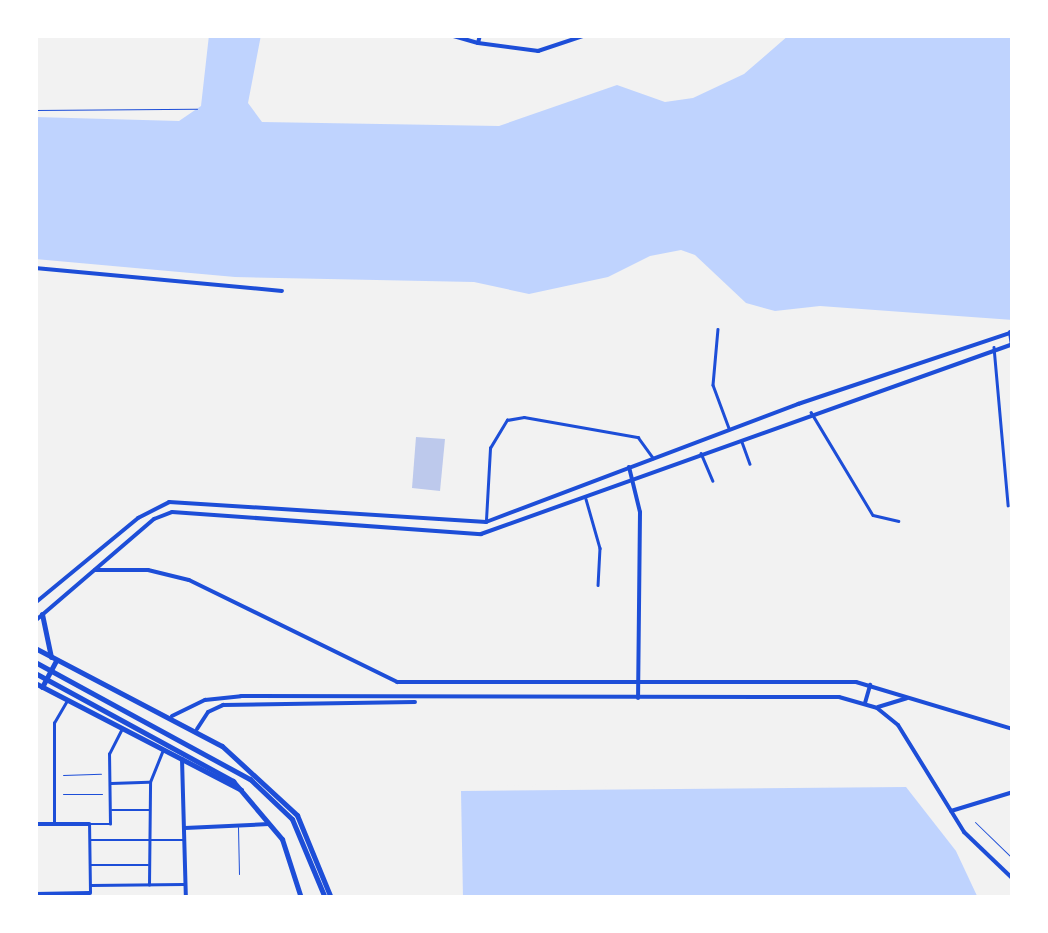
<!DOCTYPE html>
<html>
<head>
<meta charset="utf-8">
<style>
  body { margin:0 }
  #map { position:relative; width:1048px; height:933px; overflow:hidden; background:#f2f2f2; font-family:Ubuntu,sans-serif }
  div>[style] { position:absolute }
  .water>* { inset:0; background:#bfd3fe }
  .pier>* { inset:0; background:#f2f2f2 }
  .building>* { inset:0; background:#bdc9ec }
  .path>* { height:1px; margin:-0.5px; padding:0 0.5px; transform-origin:0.5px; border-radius:0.5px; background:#1d4ed8 }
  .service>* { height:1px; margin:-0.5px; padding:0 0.5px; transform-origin:0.5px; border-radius:0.5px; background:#1d4ed8 }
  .pedestrian>* { height:2.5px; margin:-1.25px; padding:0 1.25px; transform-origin:1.25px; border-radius:1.25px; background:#1d4ed8 }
  .minor>* { height:4px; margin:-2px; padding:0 2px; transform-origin:2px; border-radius:2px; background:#1d4ed8 }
  .tertiary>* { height:4px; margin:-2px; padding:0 2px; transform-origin:2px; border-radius:2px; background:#1d4ed8 }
  .secondary>* { height:5px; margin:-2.5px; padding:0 2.5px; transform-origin:2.5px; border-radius:2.5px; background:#1d4ed8 }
  .trunk>* { height:5px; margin:-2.5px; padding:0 2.5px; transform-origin:2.5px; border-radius:2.5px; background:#1d4ed8 }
  span { translate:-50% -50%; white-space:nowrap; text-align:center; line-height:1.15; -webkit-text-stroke:8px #fff; paint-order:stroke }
  .frame { position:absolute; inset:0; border:38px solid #fff; pointer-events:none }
</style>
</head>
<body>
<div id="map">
  <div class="water">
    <div style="clip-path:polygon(209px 35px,261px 35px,248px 103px,262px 122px,499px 126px,617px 85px,665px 102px,693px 98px,744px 74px,789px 35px,1013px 35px,1013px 320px,820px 306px,775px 311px,746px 303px,695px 255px,681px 250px,650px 256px,608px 277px,529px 294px,474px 282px,235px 277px,35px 259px,35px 117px,179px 121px,201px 106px)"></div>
    <div style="clip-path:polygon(906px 787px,956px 851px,978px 898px,463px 898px,461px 791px)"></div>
  </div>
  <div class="pier">
    <div style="clip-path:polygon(701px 782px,912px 786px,460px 787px,461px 786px)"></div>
  </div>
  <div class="building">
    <div style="clip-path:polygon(416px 437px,445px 439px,440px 491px,412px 488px)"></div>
  </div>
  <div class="path">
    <div style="left:63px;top:775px;width:38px;rotate:-2deg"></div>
    <div style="left:63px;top:794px;width:39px"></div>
  </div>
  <div class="service">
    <div style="left:35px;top:110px;width:162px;rotate:-0.4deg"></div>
    <div style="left:975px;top:822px;width:53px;rotate:44.2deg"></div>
    <div style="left:238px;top:827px;width:47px;rotate:88.8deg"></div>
  </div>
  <div class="pedestrian">
    <div style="left:718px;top:329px;width:56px;rotate:95.1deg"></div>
    <div style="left:713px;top:385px;width:46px;rotate:69.6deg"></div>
    <div style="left:994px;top:347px;width:159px;rotate:84.9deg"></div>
    <div style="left:811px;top:412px;width:120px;rotate:59deg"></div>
    <div style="left:873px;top:515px;width:26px;rotate:13deg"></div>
    <div style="left:742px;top:442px;width:23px;rotate:70deg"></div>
    <div style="left:701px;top:453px;width:30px;rotate:67deg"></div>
    <div style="left:586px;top:499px;width:51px;rotate:74.1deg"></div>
    <div style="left:600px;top:548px;width:37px;rotate:93deg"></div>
    <div style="left:486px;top:520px;width:72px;rotate:-86.8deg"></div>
    <div style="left:490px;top:448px;width:33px;rotate:-59deg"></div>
    <div style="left:507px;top:420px;width:17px;rotate:-10deg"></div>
    <div style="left:524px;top:417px;width:116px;rotate:10deg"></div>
    <div style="left:638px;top:437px;width:26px;rotate:54deg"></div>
    <div style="left:111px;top:783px;width:37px;rotate:-2deg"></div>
    <div style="left:112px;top:810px;width:37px"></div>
    <div style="left:54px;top:821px;width:98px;rotate:-90deg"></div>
    <div style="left:54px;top:723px;width:24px;rotate:-60deg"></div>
    <div style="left:91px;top:840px;width:92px"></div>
    <div style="left:91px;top:865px;width:57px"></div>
    <div style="left:91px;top:885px;width:92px;rotate:-0.6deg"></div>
    <div style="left:149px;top:885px;width:103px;rotate:-89.4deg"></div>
    <div style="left:150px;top:782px;width:35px;rotate:-68deg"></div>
    <div style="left:90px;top:892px;width:68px;rotate:-90.8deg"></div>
    <div style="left:89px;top:824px;width:21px"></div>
    <div style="left:110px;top:824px;width:70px;rotate:-90.8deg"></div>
    <div style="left:109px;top:754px;width:28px;rotate:-63deg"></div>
  </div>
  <div class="minor">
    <div style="left:478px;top:43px;width:61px;rotate:7.6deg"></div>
    <div style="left:538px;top:51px;width:51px;rotate:-18.4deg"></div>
    <div style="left:35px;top:268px;width:248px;rotate:5.3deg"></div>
    <div style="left:1010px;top:332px;width:21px;rotate:82deg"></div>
    <div style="left:629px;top:467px;width:46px;rotate:76.3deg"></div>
    <div style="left:640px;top:512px;width:186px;rotate:90.6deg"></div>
    <div style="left:95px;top:570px;width:53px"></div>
    <div style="left:148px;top:570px;width:42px;rotate:13.7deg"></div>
    <div style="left:189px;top:580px;width:232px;rotate:26.1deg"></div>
    <div style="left:397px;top:682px;width:459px"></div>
    <div style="left:856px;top:682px;width:164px;rotate:16.7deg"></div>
    <div style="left:35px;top:603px;width:134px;rotate:-39.5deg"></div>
    <div style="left:138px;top:518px;width:35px;rotate:-27deg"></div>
    <div style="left:169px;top:502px;width:318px;rotate:3.6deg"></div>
    <div style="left:486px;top:522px;width:334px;rotate:-20.7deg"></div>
    <div style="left:798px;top:404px;width:227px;rotate:-18.5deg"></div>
    <div style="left:35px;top:621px;width:157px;rotate:-40.6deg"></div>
    <div style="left:154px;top:519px;width:19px;rotate:-21deg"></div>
    <div style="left:172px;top:512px;width:310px;rotate:4.1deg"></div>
    <div style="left:481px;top:534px;width:565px;rotate:-19.65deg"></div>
    <div style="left:865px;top:703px;width:19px;rotate:-74deg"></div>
    <div style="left:878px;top:707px;width:30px;rotate:-17deg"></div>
    <div style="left:172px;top:716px;width:37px;rotate:-26deg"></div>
    <div style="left:205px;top:700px;width:36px;rotate:-6deg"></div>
    <div style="left:241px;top:696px;width:598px;rotate:0.1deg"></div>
    <div style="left:839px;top:697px;width:40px;rotate:16deg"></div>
    <div style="left:877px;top:708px;width:27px;rotate:39deg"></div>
    <div style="left:898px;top:725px;width:126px;rotate:58.3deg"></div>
    <div style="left:964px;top:832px;width:68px;rotate:43.8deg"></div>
    <div style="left:197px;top:729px;width:20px;rotate:-57deg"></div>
    <div style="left:208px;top:712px;width:17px;rotate:-25deg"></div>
    <div style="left:223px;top:705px;width:192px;rotate:-0.9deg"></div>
    <div style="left:182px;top:759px;width:139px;rotate:88.4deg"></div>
    <div style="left:951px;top:811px;width:65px;rotate:-17deg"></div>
    <div style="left:35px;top:824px;width:54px"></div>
    <div style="left:185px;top:828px;width:84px;rotate:-2.7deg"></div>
    <div style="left:35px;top:894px;width:55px;rotate:-1deg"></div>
  </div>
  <div class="tertiary">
    <div style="left:450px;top:35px;width:29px;rotate:16deg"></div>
    <div style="left:478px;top:43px;width:8px;rotate:-76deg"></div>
  </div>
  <div class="secondary">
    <div style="left:42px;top:614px;width:44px;rotate:78.2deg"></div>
    <div style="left:35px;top:648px;width:211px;rotate:27.7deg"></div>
    <div style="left:222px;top:746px;width:102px;rotate:42.6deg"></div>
    <div style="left:297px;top:815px;width:90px;rotate:67.7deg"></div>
    <div style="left:35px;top:683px;width:232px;rotate:27.4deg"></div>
    <div style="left:42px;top:687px;width:30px;rotate:-62deg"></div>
  </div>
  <div class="trunk">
    <div style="left:35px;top:662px;width:245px;rotate:28.6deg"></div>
    <div style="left:250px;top:779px;width:58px;rotate:43.6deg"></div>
    <div style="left:292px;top:819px;width:86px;rotate:67.3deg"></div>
    <div style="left:35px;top:673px;width:226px;rotate:28.6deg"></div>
    <div style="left:233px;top:781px;width:76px;rotate:49.8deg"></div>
    <div style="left:282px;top:839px;width:62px;rotate:72.1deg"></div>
  </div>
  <div class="frame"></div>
</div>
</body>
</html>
